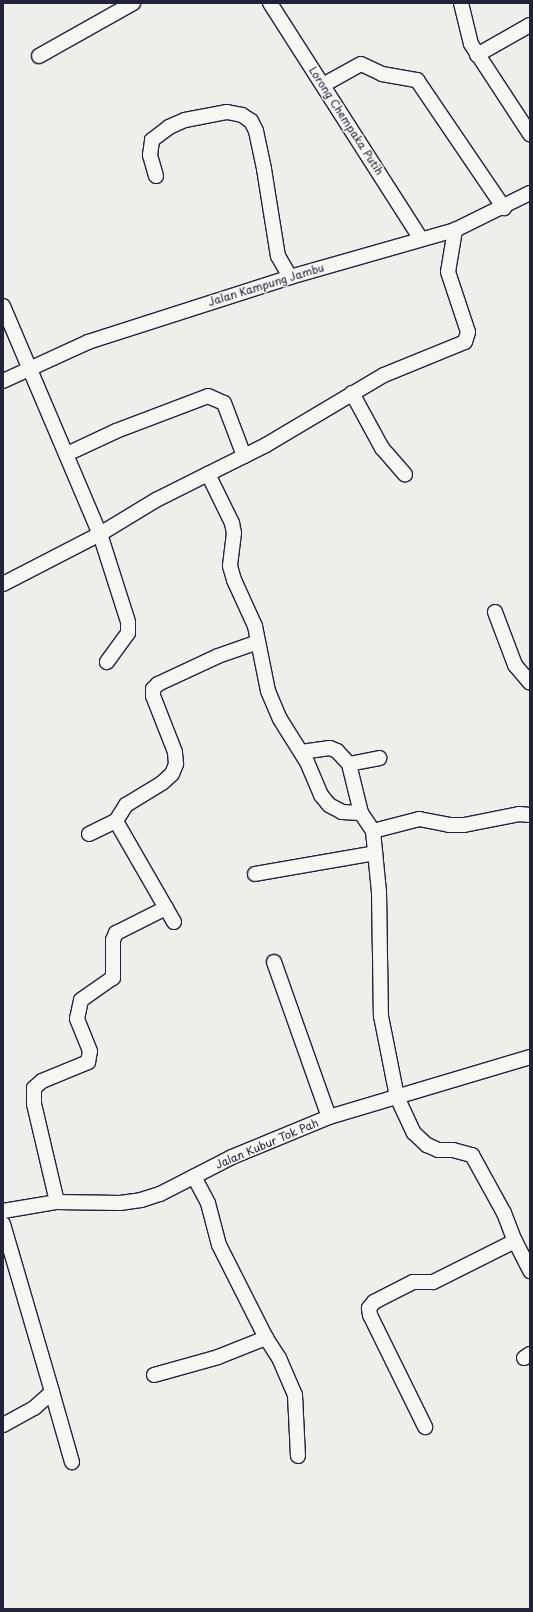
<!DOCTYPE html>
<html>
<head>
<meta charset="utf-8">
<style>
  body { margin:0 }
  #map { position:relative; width:533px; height:1612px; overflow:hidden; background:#eeeeeb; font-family:"Playpen Sans",sans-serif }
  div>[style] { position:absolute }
  .roads { filter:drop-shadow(1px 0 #22223b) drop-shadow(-1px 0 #22223b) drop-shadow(0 1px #22223b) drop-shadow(0 -1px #22223b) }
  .minor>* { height:14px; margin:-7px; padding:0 7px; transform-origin:7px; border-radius:7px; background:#f6f6f2 }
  span { translate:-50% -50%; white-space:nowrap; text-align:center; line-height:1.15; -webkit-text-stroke:3px #f6f6f2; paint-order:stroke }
  .street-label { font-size:11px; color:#22223b }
  .frame { position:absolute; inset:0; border:4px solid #22223b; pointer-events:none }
</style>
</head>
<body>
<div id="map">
  <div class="roads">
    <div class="minor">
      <div style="left:270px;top:3px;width:280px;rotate:57.4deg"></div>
      <div style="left:461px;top:3px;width:42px;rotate:76.3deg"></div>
      <div style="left:471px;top:44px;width:108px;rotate:56.8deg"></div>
      <div style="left:477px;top:55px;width:61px;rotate:-29.5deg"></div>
      <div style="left:39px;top:56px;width:108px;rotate:-29.4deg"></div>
      <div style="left:323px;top:85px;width:43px;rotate:-28.9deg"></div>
      <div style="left:361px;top:64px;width:23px;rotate:25deg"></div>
      <div style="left:382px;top:74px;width:36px;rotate:10deg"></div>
      <div style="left:417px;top:80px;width:155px;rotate:55.8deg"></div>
      <div style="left:156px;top:176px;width:22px;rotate:-106deg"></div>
      <div style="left:150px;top:155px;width:15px;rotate:-82deg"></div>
      <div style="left:152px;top:140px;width:21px;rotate:-37deg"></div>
      <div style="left:169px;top:127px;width:17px;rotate:-24deg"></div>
      <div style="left:185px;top:120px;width:43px;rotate:-10.8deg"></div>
      <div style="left:227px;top:112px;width:15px;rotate:11deg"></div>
      <div style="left:242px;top:115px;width:11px;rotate:34deg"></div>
      <div style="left:251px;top:121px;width:11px;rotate:63deg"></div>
      <div style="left:256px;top:131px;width:39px;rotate:78deg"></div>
      <div style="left:264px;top:169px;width:88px;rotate:80.9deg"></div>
      <div style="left:278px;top:256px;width:24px;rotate:60deg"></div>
      <div style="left:3px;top:306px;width:248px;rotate:67deg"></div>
      <div style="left:100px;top:534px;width:66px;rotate:-31.3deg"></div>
      <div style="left:156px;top:500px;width:58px;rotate:-26.6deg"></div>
      <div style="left:208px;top:474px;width:55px;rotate:63.9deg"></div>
      <div style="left:232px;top:523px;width:10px;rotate:79deg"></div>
      <div style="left:234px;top:533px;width:33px;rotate:97deg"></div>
      <div style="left:230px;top:566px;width:15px;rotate:74deg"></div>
      <div style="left:234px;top:580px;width:51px;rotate:65.5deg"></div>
      <div style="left:255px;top:626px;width:66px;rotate:78.7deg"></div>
      <div style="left:268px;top:691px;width:30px;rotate:67deg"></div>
      <div style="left:280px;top:719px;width:51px;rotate:57.9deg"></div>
      <div style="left:307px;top:762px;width:36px;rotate:67deg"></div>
      <div style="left:321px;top:795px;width:13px;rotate:51deg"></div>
      <div style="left:329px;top:805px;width:15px;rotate:28deg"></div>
      <div style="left:342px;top:812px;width:19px;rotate:3deg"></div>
      <div style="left:361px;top:813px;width:22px;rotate:56deg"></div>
      <div style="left:373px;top:831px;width:61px;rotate:84.4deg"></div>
      <div style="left:379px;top:892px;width:124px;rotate:89.1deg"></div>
      <div style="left:381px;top:1016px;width:83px;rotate:78.8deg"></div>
      <div style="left:397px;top:1097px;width:40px;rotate:65deg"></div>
      <div style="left:414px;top:1133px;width:18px;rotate:43deg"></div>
      <div style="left:427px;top:1145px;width:12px;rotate:24deg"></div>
      <div style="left:438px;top:1150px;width:15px"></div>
      <div style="left:453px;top:1150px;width:20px;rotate:15deg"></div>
      <div style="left:472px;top:1155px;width:66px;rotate:61.1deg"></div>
      <div style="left:504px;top:1213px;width:30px;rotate:69deg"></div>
      <div style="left:515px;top:1241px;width:92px;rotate:153.4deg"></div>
      <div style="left:433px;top:1282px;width:20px;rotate:180deg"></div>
      <div style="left:413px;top:1282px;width:44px;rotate:152.9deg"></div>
      <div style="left:374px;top:1302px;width:8px;rotate:130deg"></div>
      <div style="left:369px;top:1308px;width:7px;rotate:82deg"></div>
      <div style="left:370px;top:1315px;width:125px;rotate:63.8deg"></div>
      <div style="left:3px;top:381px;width:94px;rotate:-24.6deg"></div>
      <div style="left:88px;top:342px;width:212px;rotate:-17.8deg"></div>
      <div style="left:290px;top:277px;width:172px;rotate:-15.9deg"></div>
      <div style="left:455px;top:230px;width:84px;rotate:-26.3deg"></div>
      <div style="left:352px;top:393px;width:63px;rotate:61.4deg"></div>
      <div style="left:382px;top:448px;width:35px;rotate:49deg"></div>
      <div style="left:67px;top:454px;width:54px;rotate:-25.1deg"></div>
      <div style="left:116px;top:431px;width:98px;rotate:-20.8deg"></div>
      <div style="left:208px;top:396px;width:17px;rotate:24deg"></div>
      <div style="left:224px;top:403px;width:57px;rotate:69.3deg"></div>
      <div style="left:208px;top:474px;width:65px;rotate:-26.6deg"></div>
      <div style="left:266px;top:445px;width:137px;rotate:-30.7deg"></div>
      <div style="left:384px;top:375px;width:87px;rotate:-22.2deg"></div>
      <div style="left:465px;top:342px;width:10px;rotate:-73deg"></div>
      <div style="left:468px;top:332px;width:63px;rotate:-108.4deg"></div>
      <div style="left:448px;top:272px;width:43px;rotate:-80.5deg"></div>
      <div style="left:3px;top:584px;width:109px;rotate:-27.3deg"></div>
      <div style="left:100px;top:534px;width:92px;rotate:72.3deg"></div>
      <div style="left:128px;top:622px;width:11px;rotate:90deg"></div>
      <div style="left:128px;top:633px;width:36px;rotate:126deg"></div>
      <div style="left:495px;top:612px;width:57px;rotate:69.3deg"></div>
      <div style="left:515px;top:665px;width:23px;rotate:50deg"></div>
      <div style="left:301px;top:752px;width:29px;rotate:-8deg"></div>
      <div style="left:330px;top:748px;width:8px;rotate:23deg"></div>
      <div style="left:337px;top:751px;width:18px;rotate:47deg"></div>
      <div style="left:349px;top:764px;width:31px;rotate:-11deg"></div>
      <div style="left:349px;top:764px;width:50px;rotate:76.2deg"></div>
      <div style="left:373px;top:831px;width:48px;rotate:-14.6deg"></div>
      <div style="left:419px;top:819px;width:31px;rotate:11deg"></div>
      <div style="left:449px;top:825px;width:15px"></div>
      <div style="left:464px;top:825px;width:56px;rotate:-11.3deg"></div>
      <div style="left:519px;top:814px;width:11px;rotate:5deg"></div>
      <div style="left:89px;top:834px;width:30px;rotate:-26deg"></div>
      <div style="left:255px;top:874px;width:122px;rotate:-9.9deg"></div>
      <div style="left:174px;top:922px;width:116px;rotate:-119.9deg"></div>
      <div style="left:116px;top:821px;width:19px;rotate:-58deg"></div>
      <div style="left:126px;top:805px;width:42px;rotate:-31.4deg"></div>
      <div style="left:162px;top:783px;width:13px;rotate:-42deg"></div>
      <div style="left:172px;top:774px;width:11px;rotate:-68deg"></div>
      <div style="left:176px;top:764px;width:12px;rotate:-95deg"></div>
      <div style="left:175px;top:752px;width:60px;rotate:-111.4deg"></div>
      <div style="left:153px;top:696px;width:7px;rotate:-90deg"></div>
      <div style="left:153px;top:689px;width:7px;rotate:-45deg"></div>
      <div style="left:158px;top:684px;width:66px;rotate:-25deg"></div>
      <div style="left:218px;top:656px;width:42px;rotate:-19.3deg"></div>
      <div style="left:274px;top:962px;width:164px;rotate:70.5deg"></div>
      <div style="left:57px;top:1202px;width:101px;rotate:-103.2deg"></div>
      <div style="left:34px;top:1104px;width:16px;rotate:-90deg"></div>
      <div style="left:34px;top:1088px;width:11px;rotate:-41deg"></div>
      <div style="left:42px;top:1081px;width:50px;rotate:-22.4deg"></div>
      <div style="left:88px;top:1062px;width:11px;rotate:-80deg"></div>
      <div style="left:90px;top:1051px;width:35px;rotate:-112deg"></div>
      <div style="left:77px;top:1019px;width:19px;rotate:-78deg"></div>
      <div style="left:81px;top:1000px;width:39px;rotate:-35deg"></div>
      <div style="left:113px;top:978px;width:38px;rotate:-90deg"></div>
      <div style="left:113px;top:940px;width:8px;rotate:-67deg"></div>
      <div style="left:116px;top:933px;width:56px;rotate:-26.6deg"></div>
      <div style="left:3px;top:1211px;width:55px;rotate:-9.5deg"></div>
      <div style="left:57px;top:1202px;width:63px;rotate:0.9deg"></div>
      <div style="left:120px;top:1203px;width:21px;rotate:-8deg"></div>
      <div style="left:141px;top:1200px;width:20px;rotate:-18deg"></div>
      <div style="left:160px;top:1194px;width:81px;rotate:-27.2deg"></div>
      <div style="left:232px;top:1157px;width:105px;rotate:-22.4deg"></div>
      <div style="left:329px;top:1117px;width:210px;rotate:-16.6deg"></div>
      <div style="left:3px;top:1224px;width:175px;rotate:73.7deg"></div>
      <div style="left:52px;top:1392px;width:24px;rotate:138deg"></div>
      <div style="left:34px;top:1408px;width:35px;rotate:151deg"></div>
      <div style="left:515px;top:1241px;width:34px;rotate:63deg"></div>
      <div style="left:266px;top:1338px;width:24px;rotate:57deg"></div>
      <div style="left:279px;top:1358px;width:40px;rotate:66.6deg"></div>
      <div style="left:295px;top:1395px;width:61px;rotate:87.2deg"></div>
      <div style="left:524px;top:1358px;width:7px;rotate:-34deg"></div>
      <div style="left:154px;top:1375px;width:66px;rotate:-15.7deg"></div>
      <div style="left:218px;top:1357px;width:52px;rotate:-21.6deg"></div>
      <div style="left:266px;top:1338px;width:104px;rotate:-116.8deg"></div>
      <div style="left:219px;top:1245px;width:43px;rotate:-104.7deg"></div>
      <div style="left:208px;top:1203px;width:30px;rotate:-118deg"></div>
      <div style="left:52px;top:1392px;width:73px;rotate:74.1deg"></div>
    </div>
  </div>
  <div class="street-label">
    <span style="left:346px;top:121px;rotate:57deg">Lorong Chempaka Putih</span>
    <span style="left:266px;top:285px;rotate:-17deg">Jalan Kampung Jambu</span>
    <span style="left:267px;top:1144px;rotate:-23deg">Jalan Kubur Tok Pah</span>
  </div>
  <div class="frame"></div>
</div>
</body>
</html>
